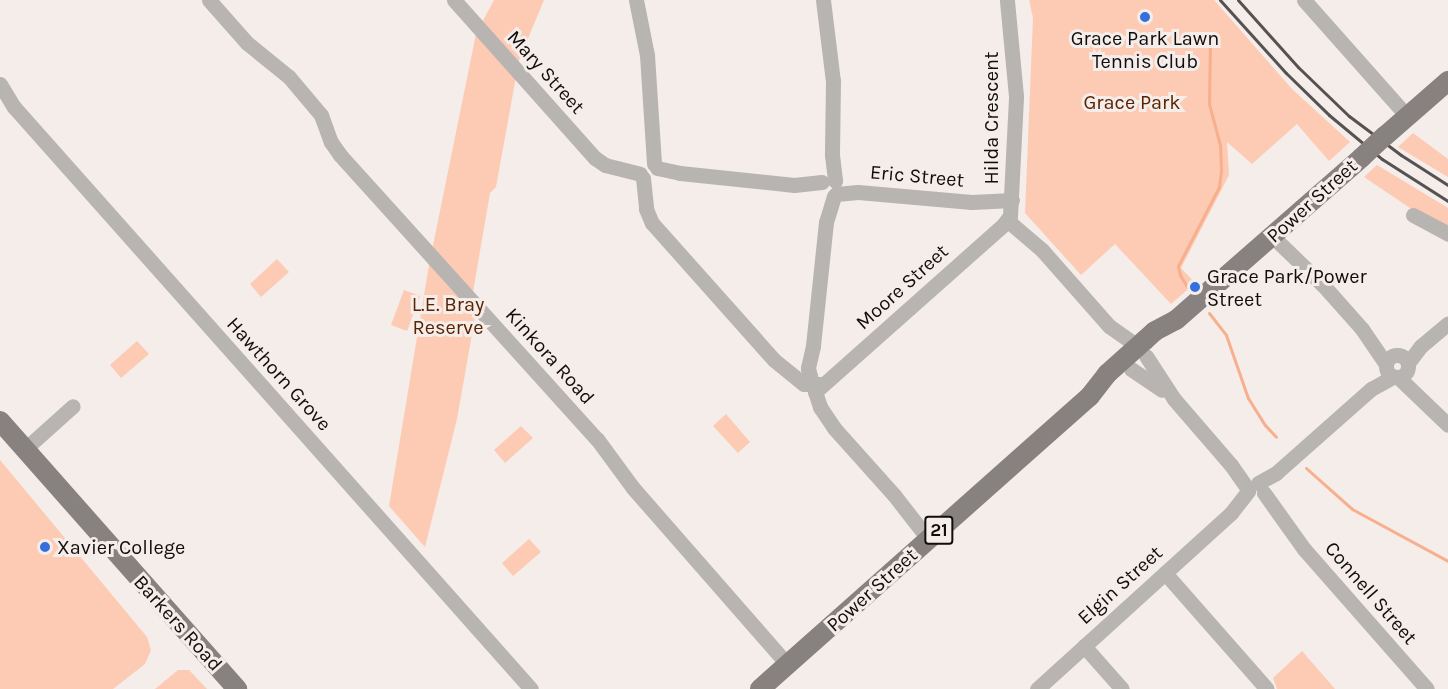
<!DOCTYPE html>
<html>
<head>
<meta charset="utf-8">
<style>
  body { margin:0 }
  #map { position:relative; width:1448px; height:689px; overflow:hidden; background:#f4edea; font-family:Karla,sans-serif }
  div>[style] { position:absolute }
  .green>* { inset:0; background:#fdcab3 }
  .stream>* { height:3px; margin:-1.5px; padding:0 1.5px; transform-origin:1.5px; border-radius:1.5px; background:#f8af8d }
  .minor>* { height:15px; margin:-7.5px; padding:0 7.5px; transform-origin:7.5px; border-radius:7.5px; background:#b7b4b2 }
  .minor>.ring { margin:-7.5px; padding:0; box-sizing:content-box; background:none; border:15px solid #b7b4b2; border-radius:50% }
  .major>* { height:20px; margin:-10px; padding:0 10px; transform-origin:10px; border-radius:10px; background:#87827f }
  .rail>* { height:3px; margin:-1.5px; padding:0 1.5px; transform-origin:1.5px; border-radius:1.5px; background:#565251 }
  .major-bridge>* { height:20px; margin:-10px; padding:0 10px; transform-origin:10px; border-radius:10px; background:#87827f }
  .dots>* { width:16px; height:16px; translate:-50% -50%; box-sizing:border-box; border:3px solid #f4edea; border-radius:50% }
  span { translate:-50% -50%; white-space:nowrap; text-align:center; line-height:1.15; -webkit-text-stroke:6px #f4edea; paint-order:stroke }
  .shield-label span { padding:2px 4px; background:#f4edea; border:2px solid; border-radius:4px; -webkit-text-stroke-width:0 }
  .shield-label { font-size:18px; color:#100e0d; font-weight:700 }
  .poi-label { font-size:20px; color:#100e0d }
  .left { translate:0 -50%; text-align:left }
  .street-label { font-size:20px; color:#100e0d }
  .park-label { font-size:20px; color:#592201 }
</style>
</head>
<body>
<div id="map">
  <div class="green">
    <div style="clip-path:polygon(494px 0,544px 0,519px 60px,496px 187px,490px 193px,473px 292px,475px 317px,457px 419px,425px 547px,389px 506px,429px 265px,476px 34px)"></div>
    <div style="clip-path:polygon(1029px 0,1214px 0,1292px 89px,1350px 142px,1329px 161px,1297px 124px,1252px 164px,1227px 142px,1229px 175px,1181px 268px,1195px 283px,1171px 304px,1115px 244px,1081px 275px,1025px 213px,1033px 18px)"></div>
    <div style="clip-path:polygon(1413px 133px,1448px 159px,1448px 177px,1398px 147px)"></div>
    <div style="clip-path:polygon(1377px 165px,1448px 208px,1448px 228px,1416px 212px,1364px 177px)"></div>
    <div style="clip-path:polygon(277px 259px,289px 272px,261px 297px,250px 284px)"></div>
    <div style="clip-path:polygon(404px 290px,420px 296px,407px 331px,391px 325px)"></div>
    <div style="clip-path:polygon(137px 341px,149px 354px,121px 378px,110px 365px)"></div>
    <div style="clip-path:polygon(726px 414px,750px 442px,738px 453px,713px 426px)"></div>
    <div style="clip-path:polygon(521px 426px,533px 438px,505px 463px,494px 450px)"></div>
    <div style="clip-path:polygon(0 460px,147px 637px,151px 650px,145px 664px,113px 689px,0 689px)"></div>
    <div style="clip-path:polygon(529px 539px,541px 552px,513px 576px,502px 563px)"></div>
    <div style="clip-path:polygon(1302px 651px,1335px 689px,1277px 689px,1273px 678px)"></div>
    <div style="clip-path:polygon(178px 670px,189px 670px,207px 689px,155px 689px)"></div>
  </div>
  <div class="stream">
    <div style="left:1188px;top:288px;width:15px;rotate:-122deg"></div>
    <div style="left:1180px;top:275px;width:9px;rotate:-103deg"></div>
    <div style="left:1178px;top:266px;width:89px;rotate:-62.6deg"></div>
    <div style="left:1219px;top:187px;width:16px;rotate:-83deg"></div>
    <div style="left:1221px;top:171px;width:26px;rotate:-92deg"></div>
    <div style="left:1220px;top:145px;width:42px;rotate:-105deg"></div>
    <div style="left:1209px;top:104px;width:67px;rotate:-89.1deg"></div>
    <div style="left:1209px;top:313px;width:28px;rotate:52deg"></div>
    <div style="left:1226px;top:335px;width:67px;rotate:70.8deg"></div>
    <div style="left:1248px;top:398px;width:32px;rotate:58deg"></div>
    <div style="left:1265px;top:425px;width:16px;rotate:47deg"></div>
    <div style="left:1306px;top:468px;width:62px;rotate:41.7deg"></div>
    <div style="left:1352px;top:509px;width:109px;rotate:28.4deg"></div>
  </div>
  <div class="minor">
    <div style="left:209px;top:0;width:57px;rotate:48.5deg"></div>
    <div style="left:247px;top:43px;width:54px;rotate:39deg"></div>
    <div style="left:289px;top:77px;width:50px;rotate:49.9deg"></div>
    <div style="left:321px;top:115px;width:29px;rotate:70deg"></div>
    <div style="left:331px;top:142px;width:16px;rotate:55deg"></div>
    <div style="left:340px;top:155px;width:383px;rotate:47.9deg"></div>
    <div style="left:597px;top:439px;width:61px;rotate:53.7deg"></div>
    <div style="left:633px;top:488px;width:235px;rotate:48.8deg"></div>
    <div style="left:454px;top:0;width:212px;rotate:48.3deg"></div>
    <div style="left:595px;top:158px;width:12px;rotate:35deg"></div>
    <div style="left:605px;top:165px;width:36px;rotate:14deg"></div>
    <div style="left:636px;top:0;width:56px;rotate:78.7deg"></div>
    <div style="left:647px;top:55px;width:109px;rotate:86.3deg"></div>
    <div style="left:823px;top:0;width:82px;rotate:83deg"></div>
    <div style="left:833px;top:81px;width:74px;rotate:90.8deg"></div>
    <div style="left:832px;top:155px;width:26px;rotate:83deg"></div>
    <div style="left:1304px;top:0;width:157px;rotate:48.4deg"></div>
    <div style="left:0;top:84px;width:27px;rotate:59deg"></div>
    <div style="left:14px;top:107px;width:778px;rotate:48.38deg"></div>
    <div style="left:657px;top:168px;width:24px;rotate:12deg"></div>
    <div style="left:680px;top:173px;width:115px;rotate:6deg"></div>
    <div style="left:794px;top:185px;width:28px;rotate:-6deg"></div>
    <div style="left:643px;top:178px;width:31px;rotate:84deg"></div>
    <div style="left:646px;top:209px;width:15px;rotate:67deg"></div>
    <div style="left:652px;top:223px;width:183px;rotate:48.3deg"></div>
    <div style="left:774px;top:360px;width:38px;rotate:39deg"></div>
    <div style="left:804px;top:384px;width:17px"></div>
    <div style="left:836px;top:194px;width:22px;rotate:-5deg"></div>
    <div style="left:858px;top:192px;width:114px;rotate:5deg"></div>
    <div style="left:972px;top:202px;width:40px;rotate:-2.9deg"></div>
    <div style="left:834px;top:196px;width:27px;rotate:107deg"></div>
    <div style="left:826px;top:222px;width:125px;rotate:96deg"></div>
    <div style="left:813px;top:346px;width:23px;rotate:103deg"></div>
    <div style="left:808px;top:368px;width:8px;rotate:76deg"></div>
    <div style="left:810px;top:376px;width:33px;rotate:72deg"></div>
    <div style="left:820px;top:407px;width:25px;rotate:56deg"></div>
    <div style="left:834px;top:428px;width:90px;rotate:48.2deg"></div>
    <div style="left:894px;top:495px;width:57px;rotate:52.1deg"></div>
    <div style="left:1413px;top:215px;width:40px;rotate:28deg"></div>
    <div style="left:1007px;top:220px;width:46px;rotate:40.6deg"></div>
    <div style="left:1042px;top:250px;width:101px;rotate:48.6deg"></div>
    <div style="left:1109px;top:326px;width:35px;rotate:35deg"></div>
    <div style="left:1272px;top:236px;width:71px;rotate:43.9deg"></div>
    <div style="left:1323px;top:285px;width:59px;rotate:48.4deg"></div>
    <div style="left:1362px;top:329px;width:42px;rotate:55.6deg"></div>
    <div class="ring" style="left:1386px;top:355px;width:7px;height:7px"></div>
    <div style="left:1146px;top:356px;width:51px;rotate:56.9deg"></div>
    <div style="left:1174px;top:399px;width:87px;rotate:49.2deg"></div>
    <div style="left:1231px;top:465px;width:29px;rotate:55deg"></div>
    <div style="left:1408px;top:363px;width:21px;rotate:-53deg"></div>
    <div style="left:1421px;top:346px;width:35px;rotate:-40deg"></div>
    <div style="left:1131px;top:369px;width:37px;rotate:34deg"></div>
    <div style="left:1398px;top:377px;width:69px;rotate:43.8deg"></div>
    <div style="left:815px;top:392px;width:251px;rotate:-41.6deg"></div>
    <div style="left:1003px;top:225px;width:11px;rotate:-52deg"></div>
    <div style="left:1010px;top:216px;width:120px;rotate:-87.1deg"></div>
    <div style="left:1016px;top:96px;width:96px;rotate:-95.4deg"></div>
    <div style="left:25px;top:449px;width:64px;rotate:-41.9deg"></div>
    <div style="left:1258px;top:483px;width:21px;rotate:-29deg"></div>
    <div style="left:1276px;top:473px;width:127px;rotate:-41.5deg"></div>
    <div style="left:1371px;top:389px;width:26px;rotate:-29deg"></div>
    <div style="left:1264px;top:493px;width:69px;rotate:54.5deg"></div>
    <div style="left:1304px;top:549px;width:186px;rotate:48.7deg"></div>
    <div style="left:1165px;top:573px;width:154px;rotate:48.7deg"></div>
    <div style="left:1084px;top:646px;width:57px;rotate:48.5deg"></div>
    <div style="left:1037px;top:689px;width:262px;rotate:-42.2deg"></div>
    <div style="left:1231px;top:513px;width:28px;rotate:-52deg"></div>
  </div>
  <div class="major">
    <div style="left:1385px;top:136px;width:84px;rotate:-41.1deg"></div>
    <div style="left:0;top:421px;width:358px;rotate:48.5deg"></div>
    <div style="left:760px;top:689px;width:441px;rotate:-41.6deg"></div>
    <div style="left:1090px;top:396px;width:28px;rotate:-52deg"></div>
    <div style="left:1107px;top:374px;width:51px;rotate:-41.8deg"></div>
    <div style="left:1145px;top:340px;width:13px;rotate:-42deg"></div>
    <div style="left:1155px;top:331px;width:24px;rotate:-28deg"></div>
    <div style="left:1176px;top:320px;width:246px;rotate:-41.2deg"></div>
  </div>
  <div class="rail">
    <div style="left:1220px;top:0;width:98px;rotate:47.9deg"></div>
    <div style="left:1286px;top:73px;width:60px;rotate:44.3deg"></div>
    <div style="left:1329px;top:115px;width:69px;rotate:39.7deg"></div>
    <div style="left:1382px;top:159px;width:78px;rotate:32.5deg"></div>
    <div style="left:1238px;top:0;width:90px;rotate:48.2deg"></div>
    <div style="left:1298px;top:67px;width:71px;rotate:43.9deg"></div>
    <div style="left:1349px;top:116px;width:65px;rotate:36.9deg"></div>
    <div style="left:1401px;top:155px;width:56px;rotate:32.6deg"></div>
  </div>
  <div class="major-bridge">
    <div style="left:1361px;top:158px;width:33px;rotate:-43deg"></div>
  </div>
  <div class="dots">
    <div style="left:1145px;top:17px;background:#346fdd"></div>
    <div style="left:1195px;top:287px;background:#346fdd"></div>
    <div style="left:45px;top:547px;background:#346fdd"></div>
  </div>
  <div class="shield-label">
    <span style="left:939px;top:530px">21</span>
  </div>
  <div class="poi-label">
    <span style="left:1145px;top:50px">Grace Park Lawn<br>Tennis Club</span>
    <span class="left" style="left:1207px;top:288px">Grace Park/Power<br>Street</span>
    <span class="left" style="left:57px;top:547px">Xavier College</span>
  </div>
  <div class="street-label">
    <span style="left:546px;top:72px;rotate:48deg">Mary Street</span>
    <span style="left:991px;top:118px;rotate:-90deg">Hilda Crescent</span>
    <span style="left:917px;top:176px;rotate:5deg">Eric Street</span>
    <span style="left:1312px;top:201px;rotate:-42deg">Power Street</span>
    <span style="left:902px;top:287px;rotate:-42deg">Moore Street</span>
    <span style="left:550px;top:356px;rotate:48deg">Kinkora Road</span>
    <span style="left:279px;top:374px;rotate:48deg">Hawthorn Grove</span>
    <span style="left:1120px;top:585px;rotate:-42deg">Elgin Street</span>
    <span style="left:872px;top:590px;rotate:-42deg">Power Street</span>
    <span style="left:1371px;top:593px;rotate:49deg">Connell Street</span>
    <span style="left:178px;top:623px;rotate:48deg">Barkers Road</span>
  </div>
  <div class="park-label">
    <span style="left:1132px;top:102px">Grace Park</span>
    <span style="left:448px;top:316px">L.E. Bray<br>Reserve</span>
  </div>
</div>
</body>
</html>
